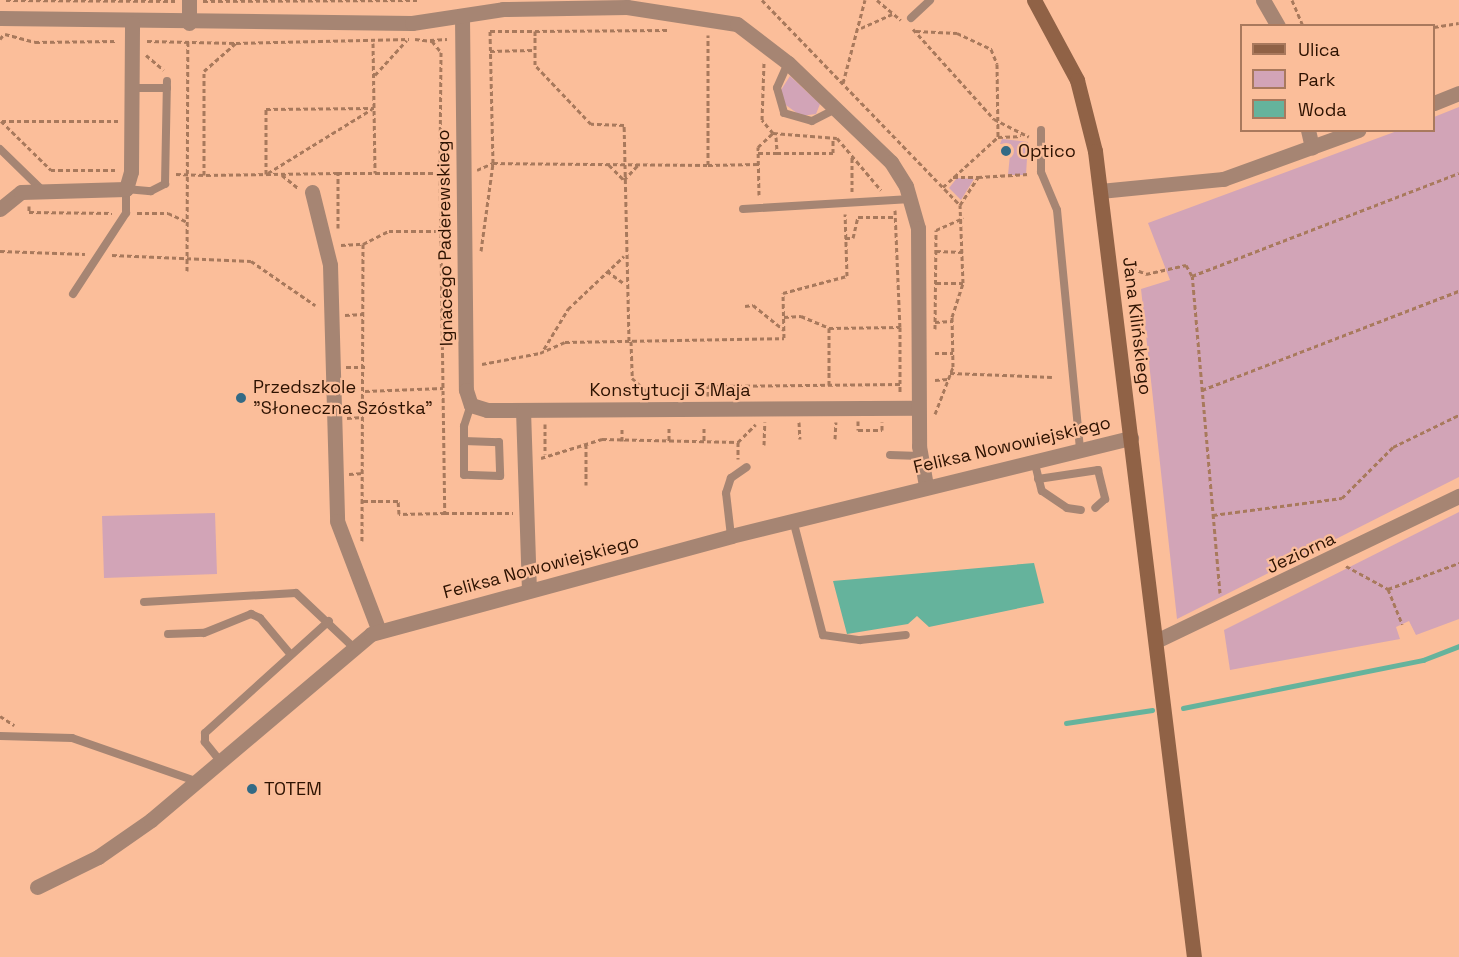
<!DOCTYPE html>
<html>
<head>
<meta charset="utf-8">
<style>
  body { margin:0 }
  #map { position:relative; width:1459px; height:957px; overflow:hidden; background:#fbbe9a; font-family:"Space Grotesk",sans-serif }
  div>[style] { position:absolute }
  .green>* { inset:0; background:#d2a4b7 }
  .water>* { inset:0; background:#65b39c }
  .stream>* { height:4.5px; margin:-2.25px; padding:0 2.25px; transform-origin:2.25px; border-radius:2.25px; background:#65b39c }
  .path>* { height:3px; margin-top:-1.5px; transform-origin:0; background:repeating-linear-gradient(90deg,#a8795c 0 4.5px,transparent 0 7.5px) }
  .lane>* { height:8px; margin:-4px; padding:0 4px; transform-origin:4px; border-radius:4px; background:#a68573 }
  .street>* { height:15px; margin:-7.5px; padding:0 7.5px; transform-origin:7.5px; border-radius:7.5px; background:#a68573 }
  .secondary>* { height:15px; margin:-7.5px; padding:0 7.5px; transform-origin:7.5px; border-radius:7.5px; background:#906246 }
  .dots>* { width:16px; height:16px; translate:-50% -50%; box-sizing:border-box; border:3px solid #fbbe9a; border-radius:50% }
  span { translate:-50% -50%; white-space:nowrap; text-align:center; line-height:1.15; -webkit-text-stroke:4.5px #fbbe9a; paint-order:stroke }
  .poi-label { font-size:18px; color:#2d1201 }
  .left { translate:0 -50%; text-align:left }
  .street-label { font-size:18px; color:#2d1201 }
  .legend { position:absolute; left:1240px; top:24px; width:195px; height:108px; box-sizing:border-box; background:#fbbe9a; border:2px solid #a9795d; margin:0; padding:8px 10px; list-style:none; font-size:18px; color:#2d1201 }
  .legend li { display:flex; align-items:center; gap:12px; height:30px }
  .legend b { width:30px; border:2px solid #a9795d }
</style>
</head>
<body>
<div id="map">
  <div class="green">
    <div style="clip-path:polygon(790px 76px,820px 104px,816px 114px,801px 116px,783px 103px,781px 90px)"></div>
    <div style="clip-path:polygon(1459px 107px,1459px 477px,1177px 619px,1141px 289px,1170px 280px,1148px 223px,1397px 131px,1434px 130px,1434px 117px)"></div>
    <div style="clip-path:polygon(1002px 139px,1028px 142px,1026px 175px,1008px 175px,1011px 144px,1000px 144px)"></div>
    <div style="clip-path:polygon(957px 178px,974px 179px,961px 200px,949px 188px)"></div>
    <div style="clip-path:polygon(1459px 512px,1459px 619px,1416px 635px,1409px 621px,1396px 627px,1400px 639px,1230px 670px,1224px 630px)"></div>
    <div style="clip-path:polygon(215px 513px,217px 574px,104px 578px,102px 516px)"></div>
  </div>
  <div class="water">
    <div style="clip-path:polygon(1034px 563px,1044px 603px,929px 627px,917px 616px,908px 624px,847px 634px,833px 581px)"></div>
  </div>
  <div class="stream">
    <div style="left:1183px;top:708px;width:245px;rotate:-11.3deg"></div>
    <div style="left:1423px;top:660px;width:39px;rotate:-21deg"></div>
    <div style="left:1066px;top:723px;width:87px;rotate:-8.6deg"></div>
  </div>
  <div class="path">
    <div style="left:6px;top:0;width:169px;rotate:0.3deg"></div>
    <div style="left:762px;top:0;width:285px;rotate:46deg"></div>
    <div style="left:960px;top:205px;width:33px;rotate:-57deg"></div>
    <div style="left:978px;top:177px;width:51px;rotate:-3.4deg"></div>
    <div style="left:877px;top:0;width:31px;rotate:40deg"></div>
    <div style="left:1292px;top:0;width:28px;rotate:67deg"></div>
    <div style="left:203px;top:1px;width:214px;rotate:-0.3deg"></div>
    <div style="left:1434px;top:27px;width:25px;rotate:-9deg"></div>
    <div style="left:861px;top:28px;width:34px;rotate:-24deg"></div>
    <div style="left:913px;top:29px;width:121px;rotate:48deg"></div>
    <div style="left:994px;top:119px;width:39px;rotate:27deg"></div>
    <div style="left:916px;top:31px;width:41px;rotate:2.8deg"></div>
    <div style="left:957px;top:33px;width:38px;rotate:25deg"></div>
    <div style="left:991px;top:49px;width:16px;rotate:68deg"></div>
    <div style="left:997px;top:64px;width:73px;rotate:89.2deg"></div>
    <div style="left:5px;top:34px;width:31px;rotate:15deg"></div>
    <div style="left:35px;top:42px;width:81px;rotate:-0.7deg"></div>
    <div style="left:0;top:39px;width:6px;rotate:-51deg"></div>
    <div style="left:415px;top:39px;width:17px;rotate:7deg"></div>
    <div style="left:432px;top:41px;width:14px;rotate:51deg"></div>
    <div style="left:441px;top:52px;width:121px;rotate:90.5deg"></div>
    <div style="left:440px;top:173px;width:9px;rotate:-6deg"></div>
    <div style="left:430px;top:40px;width:17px;rotate:-3deg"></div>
    <div style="left:147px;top:41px;width:89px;rotate:1.3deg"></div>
    <div style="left:373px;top:43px;width:130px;rotate:89.1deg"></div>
    <div style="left:490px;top:51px;width:45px;rotate:-1.3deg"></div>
    <div style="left:146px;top:55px;width:23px;rotate:40deg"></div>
    <div style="left:375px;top:75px;width:47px;rotate:-47.6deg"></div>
    <div style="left:843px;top:83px;width:86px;rotate:-75.2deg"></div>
    <div style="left:1px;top:121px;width:70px;rotate:44.4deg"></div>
    <div style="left:51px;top:170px;width:65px"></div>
    <div style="left:2px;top:121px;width:116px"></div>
    <div style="left:773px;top:133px;width:64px;rotate:4.5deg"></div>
    <div style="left:837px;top:138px;width:68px;rotate:49.8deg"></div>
    <div style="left:776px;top:137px;width:16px;rotate:86deg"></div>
    <div style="left:777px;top:153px;width:56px"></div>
    <div style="left:833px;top:153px;width:15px;rotate:-90deg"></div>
    <div style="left:758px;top:153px;width:19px"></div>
    <div style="left:609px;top:165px;width:21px;rotate:45deg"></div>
    <div style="left:624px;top:180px;width:21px;rotate:-47deg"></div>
    <div style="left:708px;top:165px;width:50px;rotate:-1.1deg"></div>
    <div style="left:477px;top:170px;width:17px;rotate:-24deg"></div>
    <div style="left:493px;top:163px;width:215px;rotate:0.5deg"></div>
    <div style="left:708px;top:165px;width:130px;rotate:-90deg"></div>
    <div style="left:268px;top:173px;width:122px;rotate:-31.6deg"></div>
    <div style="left:338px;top:173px;width:134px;rotate:179.1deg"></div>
    <div style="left:204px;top:175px;width:104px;rotate:-90deg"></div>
    <div style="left:204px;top:71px;width:43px;rotate:-41.2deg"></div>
    <div style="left:236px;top:43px;width:173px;rotate:-1.3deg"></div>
    <div style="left:176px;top:174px;width:28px;rotate:2deg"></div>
    <div style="left:266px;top:174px;width:65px;rotate:-90deg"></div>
    <div style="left:266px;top:109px;width:108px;rotate:-0.5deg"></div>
    <div style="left:282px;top:175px;width:21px;rotate:39deg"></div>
    <div style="left:953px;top:177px;width:25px"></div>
    <div style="left:943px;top:187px;width:74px;rotate:-42.3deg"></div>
    <div style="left:998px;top:137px;width:23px;rotate:-2deg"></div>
    <div style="left:852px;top:192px;width:35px;rotate:-90deg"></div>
    <div style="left:759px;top:195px;width:48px;rotate:-91.2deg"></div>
    <div style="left:758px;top:147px;width:21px;rotate:-43deg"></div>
    <div style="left:773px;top:133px;width:17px;rotate:-130deg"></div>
    <div style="left:762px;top:120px;width:57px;rotate:-88deg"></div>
    <div style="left:29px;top:206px;width:6px;rotate:90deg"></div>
    <div style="left:29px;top:212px;width:83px;rotate:0.7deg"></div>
    <div style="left:895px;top:210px;width:117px;rotate:87.6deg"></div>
    <div style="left:137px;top:213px;width:31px"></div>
    <div style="left:168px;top:213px;width:21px;rotate:25deg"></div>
    <div style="left:338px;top:228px;width:55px;rotate:-90deg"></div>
    <div style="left:338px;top:173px;width:102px"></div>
    <div style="left:440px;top:173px;width:340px;rotate:89.2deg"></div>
    <div style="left:445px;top:513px;width:46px;rotate:178.8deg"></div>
    <div style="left:399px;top:514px;width:13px;rotate:-94deg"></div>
    <div style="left:398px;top:501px;width:36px;rotate:180deg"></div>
    <div style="left:845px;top:238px;width:8px"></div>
    <div style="left:853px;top:238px;width:22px;rotate:-77deg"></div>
    <div style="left:858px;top:217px;width:37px"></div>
    <div style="left:363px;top:244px;width:29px;rotate:-27deg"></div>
    <div style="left:389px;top:231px;width:52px"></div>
    <div style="left:341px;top:245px;width:22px;rotate:-3deg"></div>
    <div style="left:363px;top:244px;width:297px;rotate:90.2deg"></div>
    <div style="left:0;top:251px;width:85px;rotate:2deg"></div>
    <div style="left:481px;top:251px;width:89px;rotate:-82.2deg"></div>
    <div style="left:493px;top:163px;width:132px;rotate:-91.3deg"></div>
    <div style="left:490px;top:31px;width:45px"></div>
    <div style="left:936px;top:251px;width:27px;rotate:2deg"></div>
    <div style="left:112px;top:255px;width:139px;rotate:2.5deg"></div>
    <div style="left:251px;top:261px;width:78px;rotate:34.5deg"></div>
    <div style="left:1125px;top:265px;width:23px;rotate:23deg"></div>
    <div style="left:1146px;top:274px;width:41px;rotate:-12.7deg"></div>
    <div style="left:1186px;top:265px;width:13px;rotate:61deg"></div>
    <div style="left:187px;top:271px;width:230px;rotate:-89.8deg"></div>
    <div style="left:607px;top:271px;width:22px;rotate:36deg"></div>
    <div style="left:936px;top:283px;width:27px"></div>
    <div style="left:745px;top:306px;width:8px;rotate:-7deg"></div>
    <div style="left:753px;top:305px;width:40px;rotate:39deg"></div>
    <div style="left:345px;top:315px;width:19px;rotate:-3deg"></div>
    <div style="left:784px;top:317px;width:17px;rotate:-3deg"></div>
    <div style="left:801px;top:316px;width:30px;rotate:23deg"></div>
    <div style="left:829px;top:328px;width:71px;rotate:-0.8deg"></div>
    <div style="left:900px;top:327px;width:66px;rotate:90deg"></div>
    <div style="left:935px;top:322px;width:17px;rotate:-3deg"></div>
    <div style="left:829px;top:328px;width:57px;rotate:90deg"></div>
    <div style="left:935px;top:329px;width:99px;rotate:-89.4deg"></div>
    <div style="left:936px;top:230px;width:30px;rotate:-24deg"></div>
    <div style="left:629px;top:341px;width:216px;rotate:-91.3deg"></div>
    <div style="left:624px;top:125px;width:33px;rotate:-178deg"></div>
    <div style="left:591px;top:124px;width:81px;rotate:-133.5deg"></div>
    <div style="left:535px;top:65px;width:34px;rotate:-90deg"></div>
    <div style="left:535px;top:31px;width:132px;rotate:-0.4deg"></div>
    <div style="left:631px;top:341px;width:37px;rotate:88deg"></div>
    <div style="left:632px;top:378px;width:24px;rotate:42deg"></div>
    <div style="left:544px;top:349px;width:47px;rotate:-59deg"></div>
    <div style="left:568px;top:309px;width:77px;rotate:-43.4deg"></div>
    <div style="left:935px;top:353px;width:18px"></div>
    <div style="left:482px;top:364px;width:59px;rotate:-10.7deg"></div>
    <div style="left:540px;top:353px;width:27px;rotate:-24deg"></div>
    <div style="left:565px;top:342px;width:219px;rotate:-1deg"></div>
    <div style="left:784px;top:338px;width:45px;rotate:-91.3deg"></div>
    <div style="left:783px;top:293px;width:66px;rotate:-14.9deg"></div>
    <div style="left:847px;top:276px;width:62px;rotate:-91.8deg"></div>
    <div style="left:346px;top:367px;width:19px"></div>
    <div style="left:950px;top:373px;width:102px;rotate:2.2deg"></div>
    <div style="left:935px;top:380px;width:13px;rotate:-4deg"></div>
    <div style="left:1202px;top:390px;width:275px;rotate:-21.1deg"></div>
    <div style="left:365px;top:391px;width:78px;rotate:-2.2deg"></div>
    <div style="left:708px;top:396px;width:10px;rotate:-90deg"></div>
    <div style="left:708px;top:386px;width:192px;rotate:-0.6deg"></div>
    <div style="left:935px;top:414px;width:50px;rotate:-69deg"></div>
    <div style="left:953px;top:367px;width:50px;rotate:-91.1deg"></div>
    <div style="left:952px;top:317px;width:36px;rotate:-72deg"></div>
    <div style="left:963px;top:283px;width:78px;rotate:-92.2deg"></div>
    <div style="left:347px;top:418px;width:16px;rotate:-4deg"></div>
    <div style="left:858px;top:421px;width:9px;rotate:90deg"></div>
    <div style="left:858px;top:430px;width:24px"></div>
    <div style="left:882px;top:430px;width:8px;rotate:-90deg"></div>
    <div style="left:799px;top:422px;width:17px;rotate:87deg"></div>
    <div style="left:545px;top:424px;width:30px;rotate:90deg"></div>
    <div style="left:669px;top:428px;width:15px;rotate:90deg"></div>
    <div style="left:704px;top:428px;width:15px;rotate:90deg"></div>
    <div style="left:835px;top:439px;width:17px;rotate:-87deg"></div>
    <div style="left:622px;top:441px;width:12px;rotate:-90deg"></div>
    <div style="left:738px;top:442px;width:17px;rotate:90deg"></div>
    <div style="left:586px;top:444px;width:41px;rotate:90deg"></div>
    <div style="left:764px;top:445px;width:23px;rotate:-88deg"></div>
    <div style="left:541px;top:458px;width:64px;rotate:-17.3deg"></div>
    <div style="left:602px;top:439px;width:136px;rotate:1.3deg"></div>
    <div style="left:738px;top:442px;width:25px;rotate:-45deg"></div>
    <div style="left:349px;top:474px;width:15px;rotate:-4deg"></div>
    <div style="left:445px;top:513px;width:68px"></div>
    <div style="left:1213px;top:515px;width:130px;rotate:-7.5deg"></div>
    <div style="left:1342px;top:498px;width:72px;rotate:-45deg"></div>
    <div style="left:1393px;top:447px;width:73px;rotate:-25.9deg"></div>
    <div style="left:543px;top:562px;width:13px;rotate:29deg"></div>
    <div style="left:1346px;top:566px;width:48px;rotate:28.7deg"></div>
    <div style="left:1388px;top:589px;width:76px;rotate:-20.1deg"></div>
    <div style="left:1388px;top:589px;width:38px;rotate:68deg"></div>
    <div style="left:1220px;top:593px;width:318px;rotate:-95deg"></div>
    <div style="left:1192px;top:276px;width:286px;rotate:-21.1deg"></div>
    <div style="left:0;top:716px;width:17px;rotate:33deg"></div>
  </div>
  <div class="lane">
    <div style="left:911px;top:18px;width:26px;rotate:-43deg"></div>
    <div style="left:788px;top:63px;width:27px;rotate:114deg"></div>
    <div style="left:777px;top:88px;width:26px;rotate:74deg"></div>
    <div style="left:784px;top:113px;width:29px;rotate:16deg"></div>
    <div style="left:812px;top:121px;width:27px;rotate:-27deg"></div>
    <div style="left:132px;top:88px;width:35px"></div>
    <div style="left:1041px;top:130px;width:42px;rotate:90deg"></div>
    <div style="left:1041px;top:172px;width:41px;rotate:67.2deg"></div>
    <div style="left:1057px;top:210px;width:240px;rotate:84.5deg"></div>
    <div style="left:0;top:149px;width:60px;rotate:44.3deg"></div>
    <div style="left:743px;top:209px;width:168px;rotate:-3.4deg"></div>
    <div style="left:73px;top:294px;width:97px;rotate:-56.8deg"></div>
    <div style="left:126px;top:213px;width:24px;rotate:-90deg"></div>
    <div style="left:126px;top:189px;width:25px;rotate:5deg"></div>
    <div style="left:151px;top:191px;width:16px;rotate:-27deg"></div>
    <div style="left:165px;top:184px;width:103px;rotate:-88.9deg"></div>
    <div style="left:464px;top:441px;width:35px;rotate:2deg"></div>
    <div style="left:499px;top:442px;width:34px;rotate:88deg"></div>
    <div style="left:500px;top:476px;width:36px;rotate:-178deg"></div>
    <div style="left:464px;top:475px;width:49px;rotate:-90deg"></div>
    <div style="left:464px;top:426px;width:22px;rotate:-72deg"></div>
    <div style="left:890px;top:455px;width:30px;rotate:2deg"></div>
    <div style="left:1034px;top:460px;width:32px;rotate:76deg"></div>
    <div style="left:1042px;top:491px;width:30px;rotate:34deg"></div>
    <div style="left:1067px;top:508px;width:14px;rotate:8deg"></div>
    <div style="left:1038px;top:479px;width:61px;rotate:-8.5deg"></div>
    <div style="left:1098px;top:470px;width:30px;rotate:76deg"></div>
    <div style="left:1105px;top:499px;width:13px;rotate:138deg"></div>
    <div style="left:793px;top:520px;width:119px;rotate:75.4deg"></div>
    <div style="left:823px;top:635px;width:37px;rotate:8deg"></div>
    <div style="left:860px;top:640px;width:46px;rotate:-6.2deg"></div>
    <div style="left:731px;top:536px;width:43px;rotate:-96.6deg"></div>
    <div style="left:726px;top:493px;width:16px;rotate:-72deg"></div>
    <div style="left:731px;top:478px;width:19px;rotate:-35deg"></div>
    <div style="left:144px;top:602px;width:152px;rotate:-3.4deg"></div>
    <div style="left:296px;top:593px;width:77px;rotate:43.4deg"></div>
    <div style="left:168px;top:634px;width:36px;rotate:-2deg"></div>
    <div style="left:204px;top:633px;width:51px;rotate:-22deg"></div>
    <div style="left:251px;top:614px;width:10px;rotate:24deg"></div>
    <div style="left:260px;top:618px;width:48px;rotate:50deg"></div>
    <div style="left:0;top:736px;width:72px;rotate:1.6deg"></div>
    <div style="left:72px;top:738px;width:133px;rotate:19.2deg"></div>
    <div style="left:221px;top:762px;width:26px;rotate:-129deg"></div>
    <div style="left:205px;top:742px;width:9px;rotate:-90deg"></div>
    <div style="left:205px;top:733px;width:167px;rotate:-42.1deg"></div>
  </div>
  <div class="street">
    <div style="left:1263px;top:0;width:30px;rotate:60deg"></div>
    <div style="left:462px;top:17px;width:373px;rotate:89.4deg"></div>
    <div style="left:466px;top:390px;width:16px;rotate:72deg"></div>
    <div style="left:471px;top:405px;width:17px;rotate:17deg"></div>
    <div style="left:487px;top:410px;width:431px;rotate:-0.3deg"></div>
    <div style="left:0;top:18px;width:412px;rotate:0.7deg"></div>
    <div style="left:412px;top:23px;width:92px;rotate:-8.7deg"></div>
    <div style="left:503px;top:9px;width:124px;rotate:-0.9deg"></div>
    <div style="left:627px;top:7px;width:111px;rotate:8.8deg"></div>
    <div style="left:737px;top:24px;width:64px;rotate:37.4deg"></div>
    <div style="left:788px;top:63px;width:143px;rotate:43.9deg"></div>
    <div style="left:891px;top:162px;width:28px;rotate:58deg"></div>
    <div style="left:906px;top:186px;width:44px;rotate:74.1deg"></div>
    <div style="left:918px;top:228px;width:218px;rotate:89.7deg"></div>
    <div style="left:919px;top:446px;width:40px;rotate:80deg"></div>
    <div style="left:189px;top:23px;width:23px;rotate:-90deg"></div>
    <div style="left:1434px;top:103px;width:27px;rotate:-22deg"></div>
    <div style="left:1308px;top:130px;width:18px;rotate:77deg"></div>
    <div style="left:1100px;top:191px;width:124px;rotate:-5.6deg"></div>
    <div style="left:1223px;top:179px;width:144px;rotate:-19.9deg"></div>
    <div style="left:312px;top:192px;width:75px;rotate:76.1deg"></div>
    <div style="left:330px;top:265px;width:256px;rotate:88.4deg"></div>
    <div style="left:337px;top:521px;width:118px;rotate:69.1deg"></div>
    <div style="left:0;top:209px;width:27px;rotate:-39deg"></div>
    <div style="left:21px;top:192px;width:105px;rotate:-1.6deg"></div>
    <div style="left:126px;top:189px;width:18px;rotate:-74deg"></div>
    <div style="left:131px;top:172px;width:149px;rotate:-89.6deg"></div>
    <div style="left:523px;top:410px;width:180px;rotate:88.1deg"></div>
    <div style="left:1156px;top:641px;width:336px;rotate:-25.6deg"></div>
    <div style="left:37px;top:887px;width:68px;rotate:-26.2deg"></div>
    <div style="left:98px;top:857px;width:65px;rotate:-34.9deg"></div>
    <div style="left:151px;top:820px;width:288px;rotate:-40.2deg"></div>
    <div style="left:371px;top:634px;width:373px;rotate:-15.2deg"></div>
    <div style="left:731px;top:536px;width:412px;rotate:-13.8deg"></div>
  </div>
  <div class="secondary">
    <div style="left:1034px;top:0;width:91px;rotate:61.7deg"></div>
    <div style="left:1077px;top:80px;width:73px;rotate:75.8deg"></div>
    <div style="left:1095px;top:151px;width:812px;rotate:83deg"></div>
  </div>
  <div class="dots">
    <div style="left:1006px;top:151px;background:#336a85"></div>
    <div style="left:241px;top:398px;background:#336a85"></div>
    <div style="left:252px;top:789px;background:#336a85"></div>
  </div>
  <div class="poi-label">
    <span class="left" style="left:1018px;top:151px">Optico</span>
    <span class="left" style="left:253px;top:398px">Przedszkole<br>"Słoneczna Szóstka"</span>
    <span class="left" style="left:264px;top:789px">TOTEM</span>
  </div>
  <div class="street-label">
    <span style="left:445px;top:238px;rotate:-91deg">Ignacego Paderewskiego</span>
    <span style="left:1137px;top:326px;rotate:83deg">Jana Kilińskiego</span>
    <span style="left:670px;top:390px">Konstytucji 3 Maja</span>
    <span style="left:1012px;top:445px;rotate:-13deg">Feliksa Nowowiejskiego</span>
    <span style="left:1301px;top:553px;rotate:-25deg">Jeziorna</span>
    <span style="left:541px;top:567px;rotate:-15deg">Feliksa Nowowiejskiego</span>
  </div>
  <ul class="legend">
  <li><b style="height:8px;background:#906246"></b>Ulica</li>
  <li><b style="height:16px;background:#d2a4b7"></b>Park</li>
  <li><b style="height:16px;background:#65b39c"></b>Woda</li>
  </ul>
</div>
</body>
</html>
